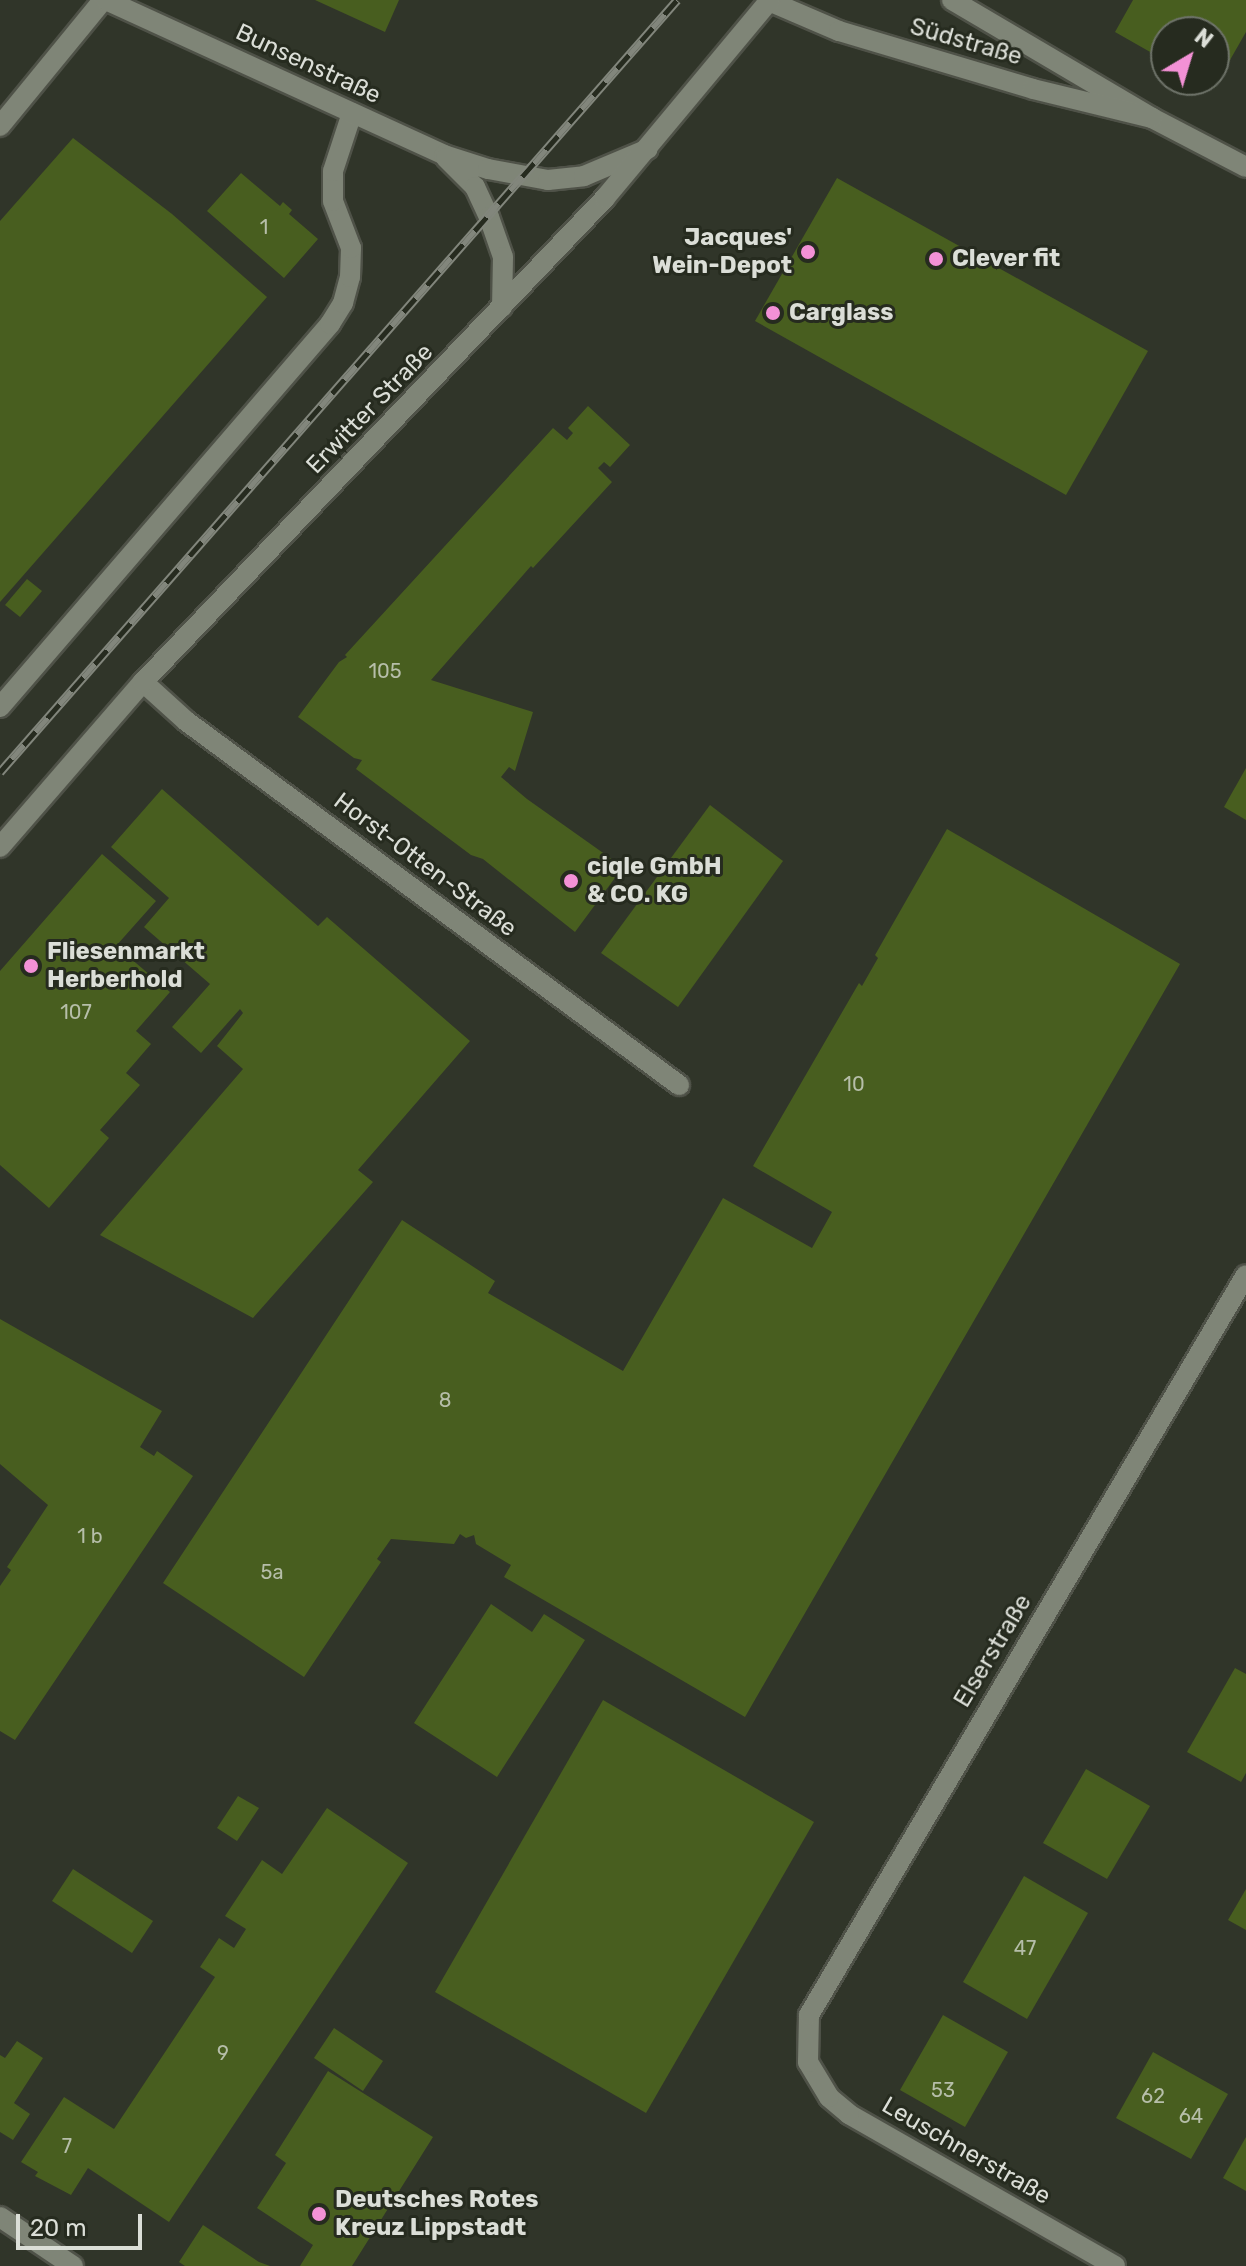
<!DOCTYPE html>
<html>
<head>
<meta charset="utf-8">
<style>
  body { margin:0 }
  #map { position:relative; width:1246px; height:2266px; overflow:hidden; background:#303529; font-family:Rubik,sans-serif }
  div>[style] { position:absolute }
  .building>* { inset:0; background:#485e1f }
  .roads { filter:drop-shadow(2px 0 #4f5248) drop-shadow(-2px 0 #4f5248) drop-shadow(0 2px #4f5248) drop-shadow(0 -2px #4f5248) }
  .lane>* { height:20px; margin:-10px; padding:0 10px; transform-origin:10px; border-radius:10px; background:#7f8577 }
  .street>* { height:20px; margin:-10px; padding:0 10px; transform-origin:10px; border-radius:10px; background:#7f8577 }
  .secondary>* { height:20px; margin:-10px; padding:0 10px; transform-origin:10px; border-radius:10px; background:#7f8577 }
  .rail>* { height:9px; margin-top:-4.5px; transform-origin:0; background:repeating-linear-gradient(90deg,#262b1f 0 18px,#82867c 0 36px); box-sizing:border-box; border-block:2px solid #82867c }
  .dots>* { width:22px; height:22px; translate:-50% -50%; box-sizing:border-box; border:4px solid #262b1f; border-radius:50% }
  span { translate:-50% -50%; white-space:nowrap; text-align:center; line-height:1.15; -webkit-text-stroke:6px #262b1f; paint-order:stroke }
  .number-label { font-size:20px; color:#b6bea9 }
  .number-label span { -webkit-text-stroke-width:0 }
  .street-label { font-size:24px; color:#dbded7 }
  .poi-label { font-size:24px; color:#dbded7; font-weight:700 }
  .right { translate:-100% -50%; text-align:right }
  .left { translate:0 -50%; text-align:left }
  .north { position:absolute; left:1150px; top:16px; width:80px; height:80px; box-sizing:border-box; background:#262b1f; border:2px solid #6e7369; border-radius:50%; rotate:38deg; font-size:22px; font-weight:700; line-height:32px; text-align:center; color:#dbded7 }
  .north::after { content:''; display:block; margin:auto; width:28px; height:36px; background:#f391d6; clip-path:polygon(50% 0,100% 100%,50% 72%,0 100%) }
  .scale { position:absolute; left:16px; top:2214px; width:126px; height:36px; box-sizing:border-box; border:4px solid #dbded7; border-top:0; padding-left:10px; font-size:24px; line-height:28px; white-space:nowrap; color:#dbded7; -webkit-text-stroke:6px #262b1f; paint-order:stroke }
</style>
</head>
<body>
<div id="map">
  <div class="building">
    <div style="clip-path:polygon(315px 0,399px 0,385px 32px)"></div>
    <div style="clip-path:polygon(1133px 0,1246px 0,1246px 32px,1214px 88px,1200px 80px,1214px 80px,1214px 32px,1166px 32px,1166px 61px,1115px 32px)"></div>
    <div style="clip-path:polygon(73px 138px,172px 214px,267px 297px,0 602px,0 221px)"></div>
    <div style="clip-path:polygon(241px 173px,280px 206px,283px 202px,292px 210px,289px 214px,318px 239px,284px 278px,207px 211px)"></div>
    <div style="clip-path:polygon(837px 178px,1148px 351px,1066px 495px,755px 321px)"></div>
    <div style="clip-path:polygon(588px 406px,630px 445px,610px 467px,604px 462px,598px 468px,612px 482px,533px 568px,531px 566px,431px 680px,533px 712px,515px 771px,509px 767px,501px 777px,527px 799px,623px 867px,575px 932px,483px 859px,471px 855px,356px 769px,362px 760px,354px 758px,298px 717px,339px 662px,347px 657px,345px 655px,553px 428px,567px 440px,573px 433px,568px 428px)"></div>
    <div style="clip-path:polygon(27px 579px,42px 591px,20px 617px,5px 605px)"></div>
    <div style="clip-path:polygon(1246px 768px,1246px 820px,1224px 807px)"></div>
    <div style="clip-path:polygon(162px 789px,318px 926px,327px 917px,470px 1041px,358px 1170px,373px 1182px,253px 1318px,100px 1235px,243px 1069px,217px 1046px,243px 1013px,240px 1009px,201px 1053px,172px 1027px,210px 984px,144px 927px,169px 898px,111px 847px)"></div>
    <div style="clip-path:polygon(710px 805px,783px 861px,678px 1007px,601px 953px)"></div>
    <div style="clip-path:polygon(947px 829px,1180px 964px,745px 1717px,504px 1577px,511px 1565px,476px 1544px,474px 1535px,466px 1538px,460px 1534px,454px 1544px,391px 1539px,377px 1559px,381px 1562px,304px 1677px,163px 1583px,402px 1220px,495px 1281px,488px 1293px,623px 1371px,723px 1198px,812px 1248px,832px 1212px,753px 1166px,859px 983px,862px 986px,878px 958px,875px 955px)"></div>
    <div style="clip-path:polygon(102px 854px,156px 901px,116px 946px,170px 992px,136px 1031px,151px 1044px,126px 1073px,140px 1085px,100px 1130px,109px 1138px,49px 1208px,0 1165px,0 971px)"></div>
    <div style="clip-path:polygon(0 1319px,162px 1411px,140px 1447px,154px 1456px,157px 1451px,193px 1476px,15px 1740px,0 1731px,0 1586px,11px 1570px,7px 1567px,48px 1505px,0 1464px)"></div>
    <div style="clip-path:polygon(491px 1604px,532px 1632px,544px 1614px,585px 1640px,497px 1777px,414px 1723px)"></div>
    <div style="clip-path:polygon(1235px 1668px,1246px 1674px,1246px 1773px,1241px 1782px,1187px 1752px)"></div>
    <div style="clip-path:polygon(603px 1700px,814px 1822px,646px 2113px,435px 1992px)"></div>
    <div style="clip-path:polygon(1086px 1769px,1150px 1806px,1107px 1879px,1043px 1843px)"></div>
    <div style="clip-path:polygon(238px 1796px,259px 1808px,237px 1841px,217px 1828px)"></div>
    <div style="clip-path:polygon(327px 1808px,408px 1863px,169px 2222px,88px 2168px,71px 2195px,35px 2176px,38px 2172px,21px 2162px,64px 2097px,114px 2129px,215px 1977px,200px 1967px,219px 1938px,234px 1948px,246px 1929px,225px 1916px,239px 1895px,262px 1860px,282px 1874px)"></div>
    <div style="clip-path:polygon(73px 1869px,153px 1921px,132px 1953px,52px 1901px)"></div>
    <div style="clip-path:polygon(1024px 1876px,1088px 1913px,1027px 2019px,963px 1982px)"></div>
    <div style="clip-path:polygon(1246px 1889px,1246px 1930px,1228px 1920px)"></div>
    <div style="clip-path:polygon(943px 2015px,1008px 2052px,965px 2127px,900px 2090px)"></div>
    <div style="clip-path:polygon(334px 2028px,383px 2061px,363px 2091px,314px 2058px)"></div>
    <div style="clip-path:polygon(17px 2041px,43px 2058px,14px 2103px,30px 2114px,13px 2140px,0 2132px,0 2055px,5px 2058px)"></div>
    <div style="clip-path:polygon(1153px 2052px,1228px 2094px,1191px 2159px,1116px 2118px)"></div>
    <div style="clip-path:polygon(328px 2071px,433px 2137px,352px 2266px,300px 2266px,313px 2245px,257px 2208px,286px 2163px,275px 2155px)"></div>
    <div style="clip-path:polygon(1246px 2137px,1246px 2191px,1223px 2178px)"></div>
    <div style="clip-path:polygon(203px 2225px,259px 2262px,270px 2266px,185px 2266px,179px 2262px)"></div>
  </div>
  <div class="roads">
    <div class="lane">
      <div style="left:0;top:126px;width:163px;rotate:-50.7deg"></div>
      <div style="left:0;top:707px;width:506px;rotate:-49.25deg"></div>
      <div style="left:330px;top:324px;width:25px;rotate:-58deg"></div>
      <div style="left:343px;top:303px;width:27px;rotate:-75deg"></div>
      <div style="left:350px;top:277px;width:29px;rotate:-88deg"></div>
      <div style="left:351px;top:248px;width:50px;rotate:-111deg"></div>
      <div style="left:333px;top:201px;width:30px;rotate:-90deg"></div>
      <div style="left:333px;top:171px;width:61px;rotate:-71.9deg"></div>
    </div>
    <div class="street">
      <div style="left:106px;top:0;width:372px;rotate:24.6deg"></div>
      <div style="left:444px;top:155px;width:46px;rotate:17.7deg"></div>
      <div style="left:488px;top:169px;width:61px;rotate:10.4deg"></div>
      <div style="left:548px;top:180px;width:36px;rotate:-6deg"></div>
      <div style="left:584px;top:176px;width:69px;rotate:-22.9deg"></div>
      <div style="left:446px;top:158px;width:41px;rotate:45deg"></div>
      <div style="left:475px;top:187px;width:33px;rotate:65deg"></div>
      <div style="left:489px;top:217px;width:42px;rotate:70.7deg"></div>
      <div style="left:503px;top:257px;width:50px;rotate:91.1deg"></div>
      <div style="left:143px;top:682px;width:58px;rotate:42.2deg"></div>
      <div style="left:186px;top:721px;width:613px;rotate:36.44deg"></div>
      <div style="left:0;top:2217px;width:88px;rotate:33.9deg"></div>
      <div style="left:1115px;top:2266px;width:306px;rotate:-150.3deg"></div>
      <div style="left:849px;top:2114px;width:26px;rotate:-140deg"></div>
      <div style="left:829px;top:2097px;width:41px;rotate:-121deg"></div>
      <div style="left:808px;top:2062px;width:47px;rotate:-88.8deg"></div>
      <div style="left:809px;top:2015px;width:859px;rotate:-59.44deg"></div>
    </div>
    <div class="secondary">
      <div style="left:952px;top:0;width:232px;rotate:30.5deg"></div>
      <div style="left:1152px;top:118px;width:106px;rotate:27.5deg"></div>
      <div style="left:769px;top:1px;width:76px;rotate:23.2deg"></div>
      <div style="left:839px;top:31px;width:202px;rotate:16.6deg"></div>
      <div style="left:1033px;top:89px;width:122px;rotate:13.7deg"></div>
      <div style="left:0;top:847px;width:218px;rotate:-49.1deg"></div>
      <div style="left:143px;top:682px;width:669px;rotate:-46.33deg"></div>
      <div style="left:605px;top:198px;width:258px;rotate:-50.2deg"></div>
    </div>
  </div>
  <div class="rail">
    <div style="left:0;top:772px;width:1027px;rotate:-48.75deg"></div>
  </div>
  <div class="dots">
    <div style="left:808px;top:252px;background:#f391d6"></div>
    <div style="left:936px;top:259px;background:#f391d6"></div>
    <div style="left:773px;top:313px;background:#f391d6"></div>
    <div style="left:571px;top:881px;background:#f391d6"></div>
    <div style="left:31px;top:966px;background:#f391d6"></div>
    <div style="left:319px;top:2214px;background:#f391d6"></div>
  </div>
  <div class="number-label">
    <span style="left:264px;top:227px">1</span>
    <span style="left:385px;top:671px">105</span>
    <span style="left:76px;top:1012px">107</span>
    <span style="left:854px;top:1084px">10</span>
    <span style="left:445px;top:1400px">8</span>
    <span style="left:90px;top:1536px">1 b</span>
    <span style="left:272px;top:1572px">5a</span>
    <span style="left:1025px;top:1948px">47</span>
    <span style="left:223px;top:2053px">9</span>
    <span style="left:943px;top:2090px">53</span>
    <span style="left:1153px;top:2096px">62</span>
    <span style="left:1191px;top:2116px">64</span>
    <span style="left:67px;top:2146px">7</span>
  </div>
  <div class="street-label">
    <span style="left:966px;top:42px;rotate:16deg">Südstraße</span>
    <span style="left:308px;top:64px;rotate:25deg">Bunsenstraße</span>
    <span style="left:370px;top:409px;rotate:-46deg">Erwitter Straße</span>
    <span style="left:425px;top:865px;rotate:37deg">Horst-Otten-Straße</span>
    <span style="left:993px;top:1651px;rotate:-59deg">Elserstraße</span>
    <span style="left:966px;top:2151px;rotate:30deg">Leuschnerstraße</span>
  </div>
  <div class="poi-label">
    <span class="right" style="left:792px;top:252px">Jacques'<br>Wein-Depot</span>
    <span class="left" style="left:952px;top:259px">Clever fit</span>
    <span class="left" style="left:789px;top:313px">Carglass</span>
    <span class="left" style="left:587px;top:881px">ciqle GmbH<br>&amp; CO. KG</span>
    <span class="left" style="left:47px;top:966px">Fliesenmarkt<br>Herberhold</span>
    <span class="left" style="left:335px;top:2214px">Deutsches Rotes<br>Kreuz Lippstadt</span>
  </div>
  <div class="north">N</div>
  <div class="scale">20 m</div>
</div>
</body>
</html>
